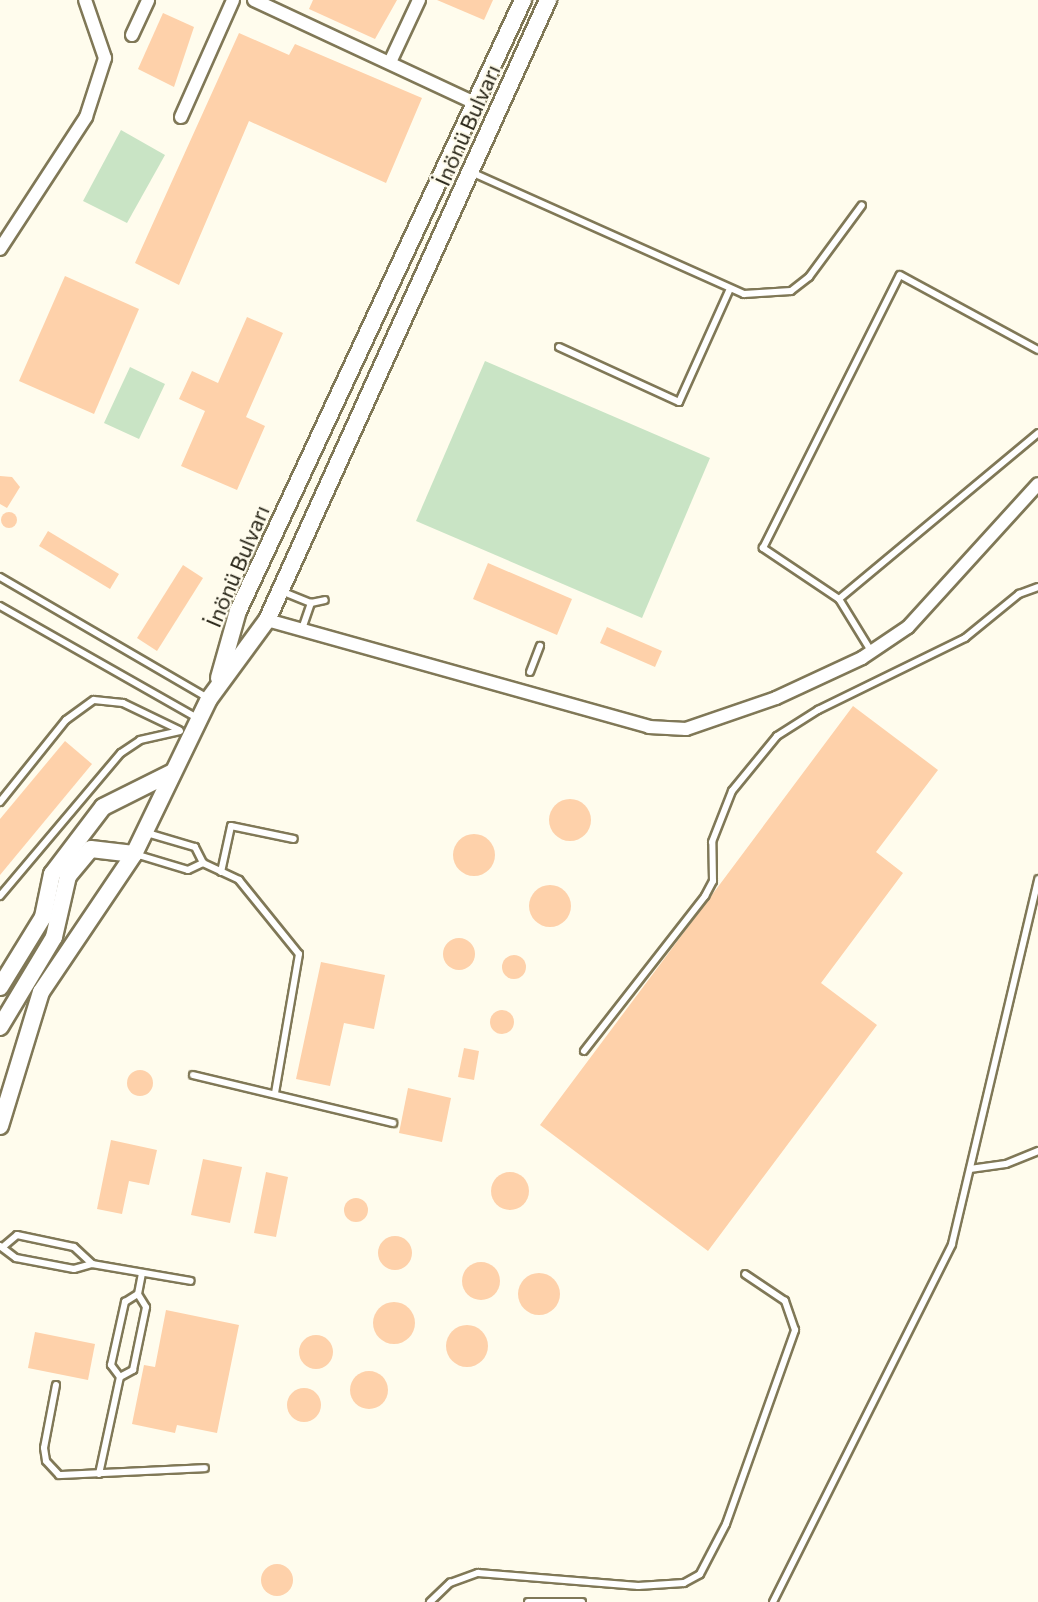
<!DOCTYPE html>
<html>
<head>
<meta charset="utf-8">
<style>
  body { margin:0 }
  #map { position:relative; width:1038px; height:1602px; overflow:hidden; background:#fffced; font-family:Commissioner,sans-serif }
  div>[style] { position:absolute }
  .green>* { inset:0; background:#c9e4c5 }
  .building>* { inset:0; background:#fed1aa }
  .round { border-radius:50% }
  .roads { filter:drop-shadow(2px 0 #807857) drop-shadow(-2px 0 #807857) drop-shadow(0 2px #807857) drop-shadow(0 -2px #807857) }
  .service>* { height:6px; margin:-3px; padding:0 3px; transform-origin:3px; border-radius:3px; background:#fff }
  .minor>* { height:12px; margin:-6px; padding:0 6px; transform-origin:6px; border-radius:6px; background:#fff }
  .tertiary>* { height:16px; margin:-8px; padding:0 8px; transform-origin:8px; border-radius:8px; background:#fff }
  span { translate:-50% -50%; white-space:nowrap; text-align:center; line-height:1.15; -webkit-text-stroke:4.5px #fffced; paint-order:stroke }
  .street-label { font-size:22px; color:#292618 }
</style>
</head>
<body>
<div id="map">
  <div class="green">
    <div style="clip-path:polygon(121px 130px,165px 155px,127px 223px,83px 201px)"></div>
    <div style="clip-path:polygon(485px 361px,710px 458px,642px 618px,416px 521px)"></div>
    <div style="clip-path:polygon(130px 367px,165px 384px,139px 439px,104px 423px)"></div>
  </div>
  <div class="building">
    <div style="clip-path:polygon(313px 0,397px 0,375px 39px,309px 9px)"></div>
    <div style="clip-path:polygon(437px 0,493px 0,484px 20px)"></div>
    <div style="clip-path:polygon(163px 13px,194px 27px,174px 87px,138px 69px)"></div>
    <div style="clip-path:polygon(239px 33px,289px 55px,295px 44px,422px 98px,386px 183px,249px 121px,179px 285px,135px 263px)"></div>
    <div style="clip-path:polygon(65px 276px,139px 309px,94px 414px,19px 381px)"></div>
    <div style="clip-path:polygon(247px 317px,283px 333px,246px 417px,265px 426px,237px 490px,181px 466px,205px 411px,179px 399px,192px 371px,218px 383px)"></div>
    <div style="clip-path:polygon(0 476px,12px 477px,20px 487px,7px 508px,0 504px)"></div>
    <div class="round" style="left:1px;top:512px;width:16px;height:16px"></div>
    <div style="clip-path:polygon(48px 531px,119px 574px,110px 589px,39px 546px)"></div>
    <div style="clip-path:polygon(488px 563px,572px 599px,557px 635px,473px 599px)"></div>
    <div style="clip-path:polygon(183px 565px,203px 578px,157px 651px,137px 638px)"></div>
    <div style="clip-path:polygon(607px 627px,662px 651px,655px 667px,600px 643px)"></div>
    <div style="clip-path:polygon(853px 706px,938px 770px,876px 852px,903px 873px,821px 983px,877px 1025px,708px 1251px,540px 1125px)"></div>
    <div style="clip-path:polygon(65px 741px,92px 764px,0 875px,0 819px)"></div>
    <div class="round" style="left:549px;top:799px;width:42px;height:42px"></div>
    <div class="round" style="left:453px;top:834px;width:42px;height:42px"></div>
    <div class="round" style="left:529px;top:885px;width:42px;height:42px"></div>
    <div class="round" style="left:443px;top:938px;width:32px;height:32px"></div>
    <div class="round" style="left:502px;top:955px;width:24px;height:24px"></div>
    <div style="clip-path:polygon(321px 962px,385px 975px,374px 1029px,344px 1023px,330px 1086px,296px 1079px)"></div>
    <div class="round" style="left:490px;top:1010px;width:24px;height:24px"></div>
    <div style="clip-path:polygon(464px 1048px,479px 1051px,474px 1080px,458px 1077px)"></div>
    <div class="round" style="left:127px;top:1070px;width:26px;height:26px"></div>
    <div style="clip-path:polygon(408px 1088px,451px 1098px,442px 1142px,399px 1133px)"></div>
    <div style="clip-path:polygon(111px 1140px,157px 1150px,149px 1185px,129px 1181px,122px 1214px,97px 1209px)"></div>
    <div style="clip-path:polygon(203px 1159px,242px 1167px,230px 1223px,191px 1215px)"></div>
    <div style="clip-path:polygon(266px 1172px,288px 1177px,276px 1237px,254px 1233px)"></div>
    <div class="round" style="left:491px;top:1172px;width:38px;height:38px"></div>
    <div class="round" style="left:344px;top:1198px;width:24px;height:24px"></div>
    <div class="round" style="left:378px;top:1236px;width:34px;height:34px"></div>
    <div class="round" style="left:462px;top:1262px;width:38px;height:38px"></div>
    <div class="round" style="left:518px;top:1273px;width:42px;height:42px"></div>
    <div class="round" style="left:373px;top:1302px;width:42px;height:42px"></div>
    <div style="clip-path:polygon(166px 1310px,239px 1325px,217px 1433px,177px 1425px,175px 1433px,132px 1424px,144px 1365px,155px 1367px)"></div>
    <div class="round" style="left:446px;top:1325px;width:42px;height:42px"></div>
    <div style="clip-path:polygon(35px 1332px,95px 1344px,88px 1380px,28px 1368px)"></div>
    <div class="round" style="left:299px;top:1335px;width:34px;height:34px"></div>
    <div class="round" style="left:350px;top:1371px;width:38px;height:38px"></div>
    <div class="round" style="left:287px;top:1388px;width:34px;height:34px"></div>
    <div class="round" style="left:261px;top:1564px;width:32px;height:32px"></div>
  </div>
  <div class="roads">
    <div class="service">
      <div style="left:471px;top:172px;width:299px;rotate:24.1deg"></div>
      <div style="left:744px;top:294px;width:47px;rotate:-3.7deg"></div>
      <div style="left:791px;top:291px;width:23px;rotate:-38deg"></div>
      <div style="left:809px;top:277px;width:89px;rotate:-53.6deg"></div>
      <div style="left:559px;top:347px;width:132px;rotate:24.6deg"></div>
      <div style="left:679px;top:402px;width:122px;rotate:-65.8deg"></div>
      <div style="left:0;top:577px;width:241px;rotate:30.2deg"></div>
      <div style="left:281px;top:591px;width:32px;rotate:22deg"></div>
      <div style="left:311px;top:603px;width:14px;rotate:-12deg"></div>
      <div style="left:839px;top:599px;width:259px;rotate:-39.8deg"></div>
      <div style="left:0;top:606px;width:227px;rotate:29.6deg"></div>
      <div style="left:302px;top:629px;width:28px;rotate:-71deg"></div>
      <div style="left:871px;top:651px;width:61px;rotate:-121.6deg"></div>
      <div style="left:839px;top:599px;width:92px;rotate:-146.1deg"></div>
      <div style="left:763px;top:548px;width:305px;rotate:-63.4deg"></div>
      <div style="left:900px;top:275px;width:157px;rotate:28.5deg"></div>
      <div style="left:530px;top:672px;width:28px;rotate:-69deg"></div>
      <div style="left:0;top:802px;width:105px;rotate:-51.2deg"></div>
      <div style="left:66px;top:720px;width:34px;rotate:-36deg"></div>
      <div style="left:94px;top:700px;width:29px;rotate:6deg"></div>
      <div style="left:123px;top:703px;width:62px;rotate:25.7deg"></div>
      <div style="left:147px;top:833px;width:50px;rotate:16.3deg"></div>
      <div style="left:195px;top:847px;width:18px;rotate:63deg"></div>
      <div style="left:203px;top:863px;width:40px;rotate:25deg"></div>
      <div style="left:239px;top:880px;width:95px;rotate:51deg"></div>
      <div style="left:299px;top:954px;width:141px;rotate:99.8deg"></div>
      <div style="left:135px;top:854px;width:55px;rotate:16.8deg"></div>
      <div style="left:188px;top:870px;width:17px;rotate:-25deg"></div>
      <div style="left:221px;top:872px;width:47px;rotate:-77.7deg"></div>
      <div style="left:231px;top:826px;width:64px;rotate:11.7deg"></div>
      <div style="left:0;top:896px;width:187px;rotate:-49.8deg"></div>
      <div style="left:121px;top:753px;width:23px;rotate:-34deg"></div>
      <div style="left:140px;top:740px;width:41px;rotate:-12.7deg"></div>
      <div style="left:584px;top:1051px;width:197px;rotate:-52deg"></div>
      <div style="left:705px;top:896px;width:17px;rotate:-62deg"></div>
      <div style="left:713px;top:881px;width:39px;rotate:-91deg"></div>
      <div style="left:712px;top:842px;width:55px;rotate:-68.6deg"></div>
      <div style="left:732px;top:791px;width:71px;rotate:-50.7deg"></div>
      <div style="left:777px;top:736px;width:49px;rotate:-32.4deg"></div>
      <div style="left:818px;top:710px;width:164px;rotate:-26.1deg"></div>
      <div style="left:965px;top:638px;width:70px;rotate:-39.2deg"></div>
      <div style="left:1019px;top:594px;width:20px;rotate:-20deg"></div>
      <div style="left:193px;top:1075px;width:206px;rotate:13.5deg"></div>
      <div style="left:970px;top:1169px;width:36px;rotate:-8deg"></div>
      <div style="left:1006px;top:1164px;width:35px;rotate:-22deg"></div>
      <div style="left:0;top:1246px;width:20px;rotate:37deg"></div>
      <div style="left:16px;top:1258px;width:59px;rotate:10.7deg"></div>
      <div style="left:74px;top:1269px;width:19px;rotate:-16deg"></div>
      <div style="left:92px;top:1264px;width:100px;rotate:9.7deg"></div>
      <div style="left:4px;top:1246px;width:17px;rotate:-40deg"></div>
      <div style="left:17px;top:1235px;width:58px;rotate:11.9deg"></div>
      <div style="left:74px;top:1247px;width:25px;rotate:43deg"></div>
      <div style="left:120px;top:1377px;width:15px;rotate:-127deg"></div>
      <div style="left:111px;top:1365px;width:65px;rotate:-77.5deg"></div>
      <div style="left:125px;top:1302px;width:15px;rotate:-32deg"></div>
      <div style="left:56px;top:1385px;width:64px;rotate:100.8deg"></div>
      <div style="left:44px;top:1448px;width:13px;rotate:81deg"></div>
      <div style="left:46px;top:1461px;width:19px;rotate:47deg"></div>
      <div style="left:59px;top:1475px;width:146px;rotate:-2.7deg"></div>
      <div style="left:99px;top:1474px;width:99px;rotate:-77.8deg"></div>
      <div style="left:120px;top:1377px;width:15px;rotate:-28deg"></div>
      <div style="left:133px;top:1370px;width:64px;rotate:-78.3deg"></div>
      <div style="left:146px;top:1307px;width:15px;rotate:-122deg"></div>
      <div style="left:138px;top:1294px;width:21px;rotate:-79deg"></div>
      <div style="left:430px;top:1602px;width:28px;rotate:-44deg"></div>
      <div style="left:450px;top:1583px;width:30px;rotate:-20deg"></div>
      <div style="left:478px;top:1573px;width:161px;rotate:4.6deg"></div>
      <div style="left:638px;top:1586px;width:46px;rotate:-3.7deg"></div>
      <div style="left:684px;top:1583px;width:18px;rotate:-29deg"></div>
      <div style="left:700px;top:1574px;width:56px;rotate:-62.5deg"></div>
      <div style="left:726px;top:1524px;width:206px;rotate:-70.4deg"></div>
      <div style="left:795px;top:1330px;width:31px;rotate:-109deg"></div>
      <div style="left:785px;top:1301px;width:48px;rotate:-146deg"></div>
      <div style="left:528px;top:1602px;width:54px"></div>
      <div style="left:773px;top:1602px;width:400px;rotate:-63.4deg"></div>
      <div style="left:952px;top:1244px;width:375px;rotate:-76.7deg"></div>
    </div>
    <div class="minor">
      <div style="left:254px;top:0;width:244px;rotate:25deg"></div>
      <div style="left:132px;top:35px;width:38px;rotate:-65deg"></div>
      <div style="left:391px;top:60px;width:66px;rotate:-65deg"></div>
      <div style="left:181px;top:117px;width:128px;rotate:-66deg"></div>
      <div style="left:0;top:249px;width:158px;rotate:-56.9deg"></div>
      <div style="left:86px;top:117px;width:62px;rotate:-72.1deg"></div>
      <div style="left:105px;top:58px;width:61px;rotate:-109deg"></div>
      <div style="left:267px;top:620px;width:397px;rotate:15.6deg"></div>
      <div style="left:649px;top:727px;width:37px;rotate:3deg"></div>
      <div style="left:686px;top:729px;width:95px;rotate:-19deg"></div>
      <div style="left:776px;top:698px;width:95px;rotate:-24.9deg"></div>
      <div style="left:862px;top:658px;width:55px;rotate:-34deg"></div>
      <div style="left:908px;top:627px;width:193px;rotate:-47.7deg"></div>
    </div>
    <div class="tertiary">
      <div style="left:219px;top:678px;width:70px;rotate:-74.2deg"></div>
      <div style="left:238px;top:611px;width:674px;rotate:-64.99deg"></div>
      <div style="left:0;top:987px;width:82px;rotate:-58.4deg"></div>
      <div style="left:43px;top:917px;width:44px;rotate:-78.2deg"></div>
      <div style="left:52px;top:874px;width:84px;rotate:-52.7deg"></div>
      <div style="left:103px;top:807px;width:78px;rotate:-26.6deg"></div>
      <div style="left:0;top:1027px;width:105px;rotate:-59deg"></div>
      <div style="left:54px;top:937px;width:63px;rotate:-77.1deg"></div>
      <div style="left:68px;top:876px;width:35px;rotate:-50deg"></div>
      <div style="left:91px;top:849px;width:43px;rotate:6.6deg"></div>
      <div style="left:0;top:1126px;width:140px;rotate:-73deg"></div>
      <div style="left:41px;top:992px;width:166px;rotate:-56deg"></div>
      <div style="left:134px;top:854px;width:172px;rotate:-64.2deg"></div>
      <div style="left:209px;top:699px;width:98px;rotate:-53.7deg"></div>
      <div style="left:267px;top:620px;width:681px;rotate:-65.62deg"></div>
    </div>
  </div>
  <div class="street-label">
    <span style="left:467px;top:125px;rotate:-66deg">İnönü Bulvarı</span>
    <span style="left:237px;top:566px;rotate:-67deg">İnönü Bulvarı</span>
  </div>
</div>
</body>
</html>
